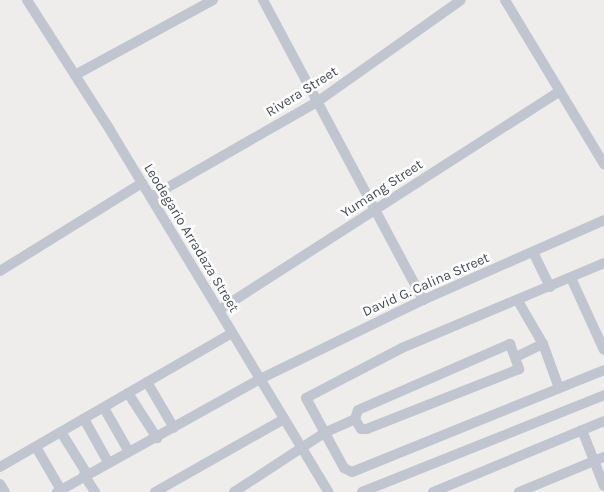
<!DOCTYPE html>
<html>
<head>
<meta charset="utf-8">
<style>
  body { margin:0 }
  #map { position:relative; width:604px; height:492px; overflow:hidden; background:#efecec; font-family:Karla,sans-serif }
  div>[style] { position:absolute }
  .minor>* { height:10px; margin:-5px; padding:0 5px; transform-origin:5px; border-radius:5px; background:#c0c5d0 }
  span { translate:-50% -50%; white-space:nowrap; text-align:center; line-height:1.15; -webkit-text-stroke:5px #fff; paint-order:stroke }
  .street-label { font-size:14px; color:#464c57 }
</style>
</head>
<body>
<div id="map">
  <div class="minor">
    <div style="left:27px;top:0;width:154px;rotate:57.4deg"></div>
    <div style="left:110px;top:130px;width:423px;rotate:58.9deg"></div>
    <div style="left:263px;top:0;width:340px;rotate:61.9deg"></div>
    <div style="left:505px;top:0;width:192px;rotate:58.9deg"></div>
    <div style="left:75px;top:75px;width:157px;rotate:-28.5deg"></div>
    <div style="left:151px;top:197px;width:191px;rotate:-29.8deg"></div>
    <div style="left:317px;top:102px;width:176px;rotate:-35.3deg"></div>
    <div style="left:533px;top:252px;width:39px;rotate:64deg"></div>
    <div style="left:604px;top:263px;width:219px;rotate:157.2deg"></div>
    <div style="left:402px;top:348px;width:108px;rotate:152.5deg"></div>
    <div style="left:306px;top:398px;width:80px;rotate:61.5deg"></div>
    <div style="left:344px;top:468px;width:9px;rotate:27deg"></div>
    <div style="left:352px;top:472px;width:272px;rotate:-22deg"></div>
    <div style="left:0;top:271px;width:167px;rotate:-31.8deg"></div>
    <div style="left:571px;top:278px;width:79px;rotate:65.4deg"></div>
    <div style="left:518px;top:301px;width:50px;rotate:59.8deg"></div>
    <div style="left:543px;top:344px;width:47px;rotate:70deg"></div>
    <div style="left:219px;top:310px;width:405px;rotate:-32.7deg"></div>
    <div style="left:510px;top:344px;width:27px;rotate:70deg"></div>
    <div style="left:519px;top:369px;width:163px;rotate:158.5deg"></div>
    <div style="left:367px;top:429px;width:6px;rotate:180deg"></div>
    <div style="left:361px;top:429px;width:12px;rotate:-121deg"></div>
    <div style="left:355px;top:419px;width:9px;rotate:-72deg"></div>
    <div style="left:358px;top:410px;width:166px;rotate:-23.5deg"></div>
    <div style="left:516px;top:357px;width:30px;rotate:-26deg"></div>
    <div style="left:147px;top:382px;width:53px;rotate:59.6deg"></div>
    <div style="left:128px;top:393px;width:54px;rotate:57.2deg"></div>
    <div style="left:104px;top:408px;width:48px;rotate:60.3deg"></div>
    <div style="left:84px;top:419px;width:49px;rotate:60.8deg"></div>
    <div style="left:582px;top:430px;width:60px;rotate:68.6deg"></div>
    <div style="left:61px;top:432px;width:49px;rotate:58.2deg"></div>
    <div style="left:36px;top:447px;width:50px;rotate:59.8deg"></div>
    <div style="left:0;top:467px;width:268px;rotate:-30deg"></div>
    <div style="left:84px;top:475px;width:20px;rotate:57deg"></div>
    <div style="left:0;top:484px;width:9px;rotate:58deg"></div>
    <div style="left:57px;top:492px;width:232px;rotate:-29.1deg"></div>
    <div style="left:260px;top:379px;width:181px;rotate:-25.9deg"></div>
    <div style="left:423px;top:300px;width:198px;rotate:-23.8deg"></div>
    <div style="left:155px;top:492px;width:148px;rotate:-29.5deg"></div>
    <div style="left:234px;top:492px;width:108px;rotate:-33.2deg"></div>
    <div style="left:324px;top:433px;width:34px;rotate:-24deg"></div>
    <div style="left:362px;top:492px;width:261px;rotate:-21.8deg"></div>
    <div style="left:433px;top:492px;width:185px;rotate:-22.5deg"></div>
    <div style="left:519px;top:492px;width:92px;rotate:-22.4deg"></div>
  </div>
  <div class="street-label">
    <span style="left:302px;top:92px;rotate:-32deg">Rivera Street</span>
    <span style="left:382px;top:189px;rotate:-33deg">Yumang Street</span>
    <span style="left:191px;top:238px;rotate:59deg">Leodegario Arradaza Street</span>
    <span style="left:426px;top:285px;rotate:-24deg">David G. Calina Street</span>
  </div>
</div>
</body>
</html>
